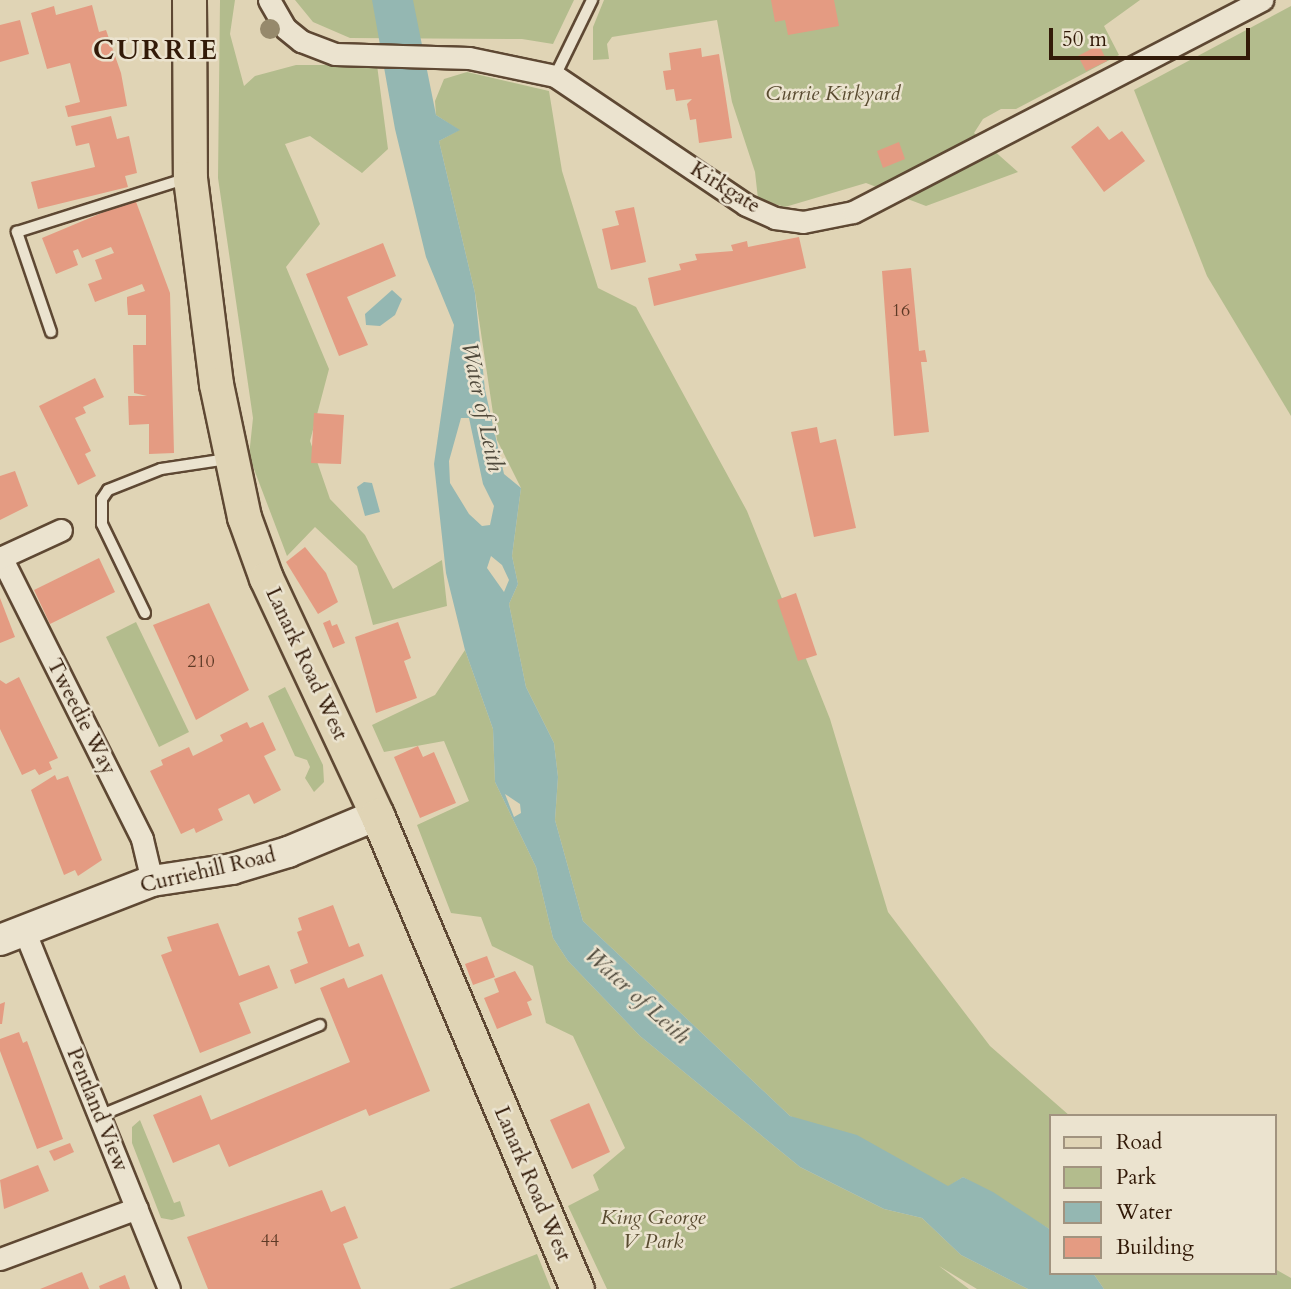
<!DOCTYPE html>
<html>
<head>
<meta charset="utf-8">
<style>
  body { margin:0 }
  #map { position:relative; width:1291px; height:1289px; overflow:hidden; background:#e0d4b5; font-family:Cardo,serif }
  div>[style] { position:absolute }
  .green>* { inset:0; background:#b3bc8d }
  .water>* { inset:0; background:#94b7b2 }
  .building>* { inset:0; background:#e49b82 }
  .roads { filter:drop-shadow(2px 0 #5e4833) drop-shadow(-2px 0 #5e4833) drop-shadow(0 2px #5e4833) drop-shadow(0 -2px #5e4833) }
  .lane>* { height:10px; margin:-5px; padding:0 5px; transform-origin:5px; border-radius:5px; background:#ebe3cf }
  .street>* { height:21px; margin:-10.5px; padding:0 10.5px; transform-origin:10.5px; border-radius:10.5px; background:#ebe3cf }
  .secondary>* { height:30px; margin:-15px; padding:0 15px; transform-origin:15px; border-radius:15px; background:#ebe3cf }
  .primary>* { height:33px; margin:-16.5px; padding:0 16.5px; transform-origin:16.5px; border-radius:16.5px; background:#e0d4b5 }
  .trees>* { width:20px; height:20px; margin:-10px; border-radius:50%; background:#96896c }
  span { translate:-50% -50%; white-space:nowrap; text-align:center; line-height:1.15; -webkit-text-stroke:5px #ebe3cf; paint-order:stroke }
  .number-label { font-size:18px; color:#5e3a26 }
  .number-label span { -webkit-text-stroke-width:0 }
  .park-label { font-size:21px; color:#594b30; font-style:italic }
  .street-label { font-size:21px; color:#321a08 }
  .water-label { font-size:23px; color:#4f493b; font-style:italic }
  .district-label { font-size:28px; color:#321a08; font-weight:700; letter-spacing:2px }
  .legend { position:absolute; left:1049px; top:1114px; width:228px; height:161px; box-sizing:border-box; background:#ebe3cf; border:2px solid #a1937f; margin:0; padding:9px 12px; list-style:none; font-size:21px; color:#321a08 }
  .legend li { display:flex; align-items:center; gap:14px; height:35px }
  .legend b { width:35px; border:2px solid #a1937f }
  .scale { position:absolute; left:1049px; top:28px; width:201px; height:32px; box-sizing:border-box; border:4px solid #321a08; border-top:0; padding-left:9px; font-size:21px; line-height:24px; white-space:nowrap; color:#321a08; -webkit-text-stroke:5px #ebe3cf; paint-order:stroke }
</style>
</head>
<body>
<div id="map">
  <div class="green">
    <div style="clip-path:polygon(220px 0,235px 0,230px 34px,244px 86px,255px 76px,296px 65px,377px 65px,388px 149px,362px 173px,310px 136px,285px 144px,320px 224px,286px 267px,329px 369px,310px 441px,330px 499px,365px 535px,393px 589px,442px 560px,447px 606px,373px 625px,357px 566px,315px 527px,287px 556px,249px 456px,253px 418px,218px 178px)"></div>
    <div style="clip-path:polygon(295px 0,574px 0,553px 44px,522px 39px,350px 38px,313px 22px)"></div>
    <div style="clip-path:polygon(604px 0,1140px 0,1104px 26px,1119px 55px,1016px 109px,1001px 109px,983px 119px,974px 133px,1018px 172px,926px 206px,866px 183px,785px 207px,758px 199px,755px 172px,732px 102px,717px 20px,612px 37px,607px 44px,609px 59px,593px 60px,593px 27px)"></div>
    <div style="clip-path:polygon(1291px 6px,1291px 416px,1207px 276px,1134px 90px)"></div>
    <div style="clip-path:polygon(467px 72px,549px 91px,562px 171px,598px 288px,636px 307px,747px 511px,830px 719px,888px 912px,990px 1046px,1070px 1116px,1051px 1116px,1051px 1230px,963px 1177px,948px 1187px,790px 1116px,583px 921px,555px 820px,558px 777px,554px 743px,526px 687px,509px 604px,518px 584px,512px 556px,521px 488px,497px 440px,475px 293px,439px 141px,459px 130px,436px 115px,435px 101px,444px 79px)"></div>
    <div style="clip-path:polygon(136px 622px,189px 732px,159px 747px,106px 637px)"></div>
    <div style="clip-path:polygon(465px 650px,493px 729px,495px 782px,536px 867px,553px 938px,568px 961px,640px 1036px,800px 1167px,884px 1209px,922px 1218px,961px 1255px,1028px 1289px,977px 1289px,939px 1266px,969px 1289px,607px 1289px,568px 1206px,599px 1190px,593px 1175px,625px 1148px,573px 1036px,546px 1023px,533px 966px,492px 946px,481px 917px,451px 913px,417px 825px,469px 801px,444px 741px,384px 752px,372px 725px,435px 695px)"></div>
    <div style="clip-path:polygon(285px 687px,323px 765px,324px 782px,314px 792px,305px 778px,310px 767px,307px 760px,295px 756px,268px 696px)"></div>
    <div style="clip-path:polygon(140px 1120px,174px 1203px,180px 1201px,185px 1216px,172px 1220px,161px 1218px,132px 1143px,132px 1127px)"></div>
    <div style="clip-path:polygon(537px 1254px,551px 1289px,449px 1289px)"></div>
    <div style="clip-path:polygon(1275px 1269px,1291px 1278px,1291px 1289px,1104px 1289px,1093px 1273px,1275px 1273px)"></div>
  </div>
  <div class="water">
    <div style="clip-path:polygon(evenodd,372px 0,413px 0,436px 115px,460px 130px,439px 141px,475px 293px,485px 390px,504px 474px,521px 488px,512px 556px,518px 584px,509px 604px,526px 687px,554px 743px,558px 777px,555px 820px,583px 921px,790px 1116px,857px 1135px,948px 1186px,963px 1177px,993px 1192px,1051px 1230px,1051px 1273px,1093px 1273px,1104px 1289px,1028px 1289px,961px 1255px,922px 1218px,884px 1209px,800px 1167px,640px 1036px,568px 961px,553px 938px,536px 867px,495px 782px,493px 729px,465px 650px,446px 573px,434px 464px,454px 325px,426px 257px,395px 129px,372px 0,461px 418px,469px 418px,483px 484px,494px 506px,490px 525px,482px 526px,469px 514px,450px 483px,449px 461px,461px 418px,372px 0,491px 556px,502px 565px,509px 580px,504px 592px,487px 568px,491px 556px,372px 0,505px 794px,520px 804px,521px 813px,514px 817px,505px 794px)"></div>
    <div style="clip-path:polygon(392px 290px,402px 299px,395px 315px,380px 326px,366px 325px,365px 314px)"></div>
    <div style="clip-path:polygon(364px 482px,372px 483px,380px 512px,365px 516px,357px 487px)"></div>
  </div>
  <div class="building">
    <div style="clip-path:polygon(771px 0,834px 0,839px 26px,788px 35px,785px 20px,775px 22px)"></div>
    <div style="clip-path:polygon(92px 5px,99px 32px,106px 30px,121px 73px,127px 106px,68px 117px,65px 106px,80px 102px,70px 63px,47px 69px,31px 13px,54px 6px,56px 15px)"></div>
    <div style="clip-path:polygon(20px 20px,29px 54px,0 62px,0 25px)"></div>
    <div style="clip-path:polygon(1099px 45px,1107px 61px,1086px 71px,1078px 56px)"></div>
    <div style="clip-path:polygon(701px 48px,702px 57px,719px 54px,732px 138px,699px 143px,696px 119px,690px 120px,687px 104px,692px 99px,676px 101px,674px 89px,666px 90px,663px 71px,671px 70px,669px 53px)"></div>
    <div style="clip-path:polygon(111px 116px,117px 139px,129px 136px,137px 173px,125px 176px,128px 187px,38px 209px,31px 182px,95px 167px,89px 143px,76px 146px,71px 126px)"></div>
    <div style="clip-path:polygon(1098px 126px,1109px 140px,1122px 131px,1145px 161px,1104px 192px,1071px 147px)"></div>
    <div style="clip-path:polygon(899px 142px,905px 159px,883px 168px,877px 151px)"></div>
    <div style="clip-path:polygon(135px 199px,170px 293px,174px 453px,149px 454px,149px 424px,129px 425px,128px 396px,147px 396px,134px 393px,133px 345px,146px 345px,146px 315px,128px 315px,127px 303px,127px 297px,145px 291px,142px 284px,95px 302px,88px 284px,102px 279px,95px 260px,114px 253px,111px 247px,82px 258px,78px 249px,73px 251px,78px 265px,56px 274px,42px 238px)"></div>
    <div style="clip-path:polygon(634px 207px,646px 262px,611px 270px,602px 229px,619px 225px,615px 211px)"></div>
    <div style="clip-path:polygon(799px 237px,806px 268px,654px 306px,648px 278px,681px 270px,679px 264px,697px 260px,695px 254px,733px 251px,731px 245px,747px 241px,748px 247px)"></div>
    <div style="clip-path:polygon(383px 243px,396px 276px,347px 297px,368px 345px,339px 356px,306px 274px)"></div>
    <div style="clip-path:polygon(911px 268px,919px 351px,925px 350px,927px 362px,921px 362px,929px 432px,894px 436px,882px 271px)"></div>
    <div style="clip-path:polygon(95px 378px,104px 397px,83px 407px,86px 413px,75px 418px,91px 451px,85px 454px,96px 476px,78px 485px,39px 406px)"></div>
    <div style="clip-path:polygon(314px 413px,344px 415px,341px 464px,311px 463px)"></div>
    <div style="clip-path:polygon(817px 427px,820px 443px,836px 439px,856px 528px,814px 537px,791px 432px)"></div>
    <div style="clip-path:polygon(15px 471px,28px 506px,0 520px,0 476px)"></div>
    <div style="clip-path:polygon(305px 547px,326px 573px,338px 602px,318px 614px,286px 562px)"></div>
    <div style="clip-path:polygon(99px 558px,115px 592px,50px 624px,34px 590px)"></div>
    <div style="clip-path:polygon(796px 593px,817px 655px,798px 661px,777px 600px)"></div>
    <div style="clip-path:polygon(0 598px,15px 637px,0 643px)"></div>
    <div style="clip-path:polygon(209px 603px,249px 690px,196px 720px,153px 625px)"></div>
    <div style="clip-path:polygon(330px 620px,332px 626px,337px 624px,345px 643px,333px 648px,323px 623px)"></div>
    <div style="clip-path:polygon(398px 622px,411px 658px,404px 661px,417px 698px,376px 713px,355px 637px)"></div>
    <div style="clip-path:polygon(19px 677px,58px 758px,49px 762px,52px 769px,39px 775px,35px 769px,22px 775px,0 729px,0 680px,6px 684px)"></div>
    <div style="clip-path:polygon(247px 722px,250px 728px,263px 722px,276px 750px,264px 756px,281px 790px,254px 804px,249px 794px,218px 809px,223px 820px,196px 833px,194px 828px,181px 834px,150px 771px,163px 765px,161px 760px,189px 747px,193px 756px,223px 741px,220px 735px)"></div>
    <div style="clip-path:polygon(418px 746px,423px 757px,434px 752px,456px 803px,420px 818px,394px 757px)"></div>
    <div style="clip-path:polygon(55px 775px,57px 780px,68px 776px,102px 860px,78px 876px,75px 870px,64px 875px,31px 790px)"></div>
    <div style="clip-path:polygon(333px 905px,349px 947px,359px 943px,364px 956px,295px 984px,290px 970px,308px 963px,297px 932px,302px 930px,298px 918px)"></div>
    <div style="clip-path:polygon(218px 923px,239px 976px,269px 965px,278px 988px,239px 1003px,251px 1033px,200px 1053px,161px 955px,172px 951px,167px 937px)"></div>
    <div style="clip-path:polygon(487px 956px,495px 977px,473px 985px,465px 964px)"></div>
    <div style="clip-path:polygon(515px 971px,532px 1000px,527px 1002px,532px 1015px,497px 1029px,484px 998px,499px 992px,494px 979px)"></div>
    <div style="clip-path:polygon(382px 974px,430px 1091px,369px 1116px,366px 1109px,229px 1167px,219px 1144px,173px 1163px,153px 1115px,201px 1095px,211px 1120px,350px 1062px,320px 988px,344px 978px,348px 988px)"></div>
    <div style="clip-path:polygon(5px 1002px,2px 1024px,0 1024px,0 1004px)"></div>
    <div style="clip-path:polygon(19px 1032px,23px 1043px,27px 1041px,63px 1139px,37px 1149px,0 1051px,0 1039px)"></div>
    <div style="clip-path:polygon(589px 1103px,610px 1152px,572px 1169px,550px 1120px)"></div>
    <div style="clip-path:polygon(70px 1143px,74px 1152px,54px 1161px,49px 1151px)"></div>
    <div style="clip-path:polygon(38px 1165px,49px 1191px,4px 1209px,0 1180px)"></div>
    <div style="clip-path:polygon(322px 1190px,331px 1212px,345px 1206px,358px 1238px,343px 1244px,361px 1289px,208px 1289px,187px 1237px)"></div>
    <div style="clip-path:polygon(82px 1272px,89px 1289px,40px 1289px)"></div>
    <div style="clip-path:polygon(125px 1275px,130px 1289px,100px 1289px,99px 1286px)"></div>
  </div>
  <div class="roads">
    <div class="lane">
      <div style="left:555px;top:76px;width:85px;rotate:-64deg"></div>
      <div style="left:51px;top:332px;width:106px;rotate:-108.8deg"></div>
      <div style="left:17px;top:232px;width:178px;rotate:-17.6deg"></div>
      <div style="left:145px;top:613px;width:99px;rotate:-115.8deg"></div>
      <div style="left:102px;top:524px;width:25px;rotate:-90deg"></div>
      <div style="left:102px;top:499px;width:11px;rotate:-56deg"></div>
      <div style="left:108px;top:490px;width:57px;rotate:-21.6deg"></div>
      <div style="left:161px;top:469px;width:67px;rotate:-8.6deg"></div>
      <div style="left:99px;top:1116px;width:239px;rotate:-22.4deg"></div>
    </div>
    <div class="street">
      <div style="left:269px;top:0;width:32px;rotate:60deg"></div>
      <div style="left:285px;top:28px;width:21px;rotate:39deg"></div>
      <div style="left:301px;top:41px;width:36px;rotate:21deg"></div>
      <div style="left:335px;top:54px;width:134px;rotate:1.7deg"></div>
      <div style="left:469px;top:58px;width:88px;rotate:11.8deg"></div>
      <div style="left:555px;top:76px;width:230px;rotate:34deg"></div>
      <div style="left:746px;top:205px;width:32px;rotate:24deg"></div>
      <div style="left:775px;top:218px;width:28px;rotate:8deg"></div>
      <div style="left:803px;top:222px;width:51px;rotate:-11.3deg"></div>
      <div style="left:853px;top:212px;width:461px;rotate:-27.4deg"></div>
      <div style="left:1px;top:557px;width:315px;rotate:63.4deg"></div>
      <div style="left:142px;top:839px;width:43px;rotate:76.6deg"></div>
      <div style="left:0;top:558px;width:67px;rotate:-24.7deg"></div>
      <div style="left:24px;top:930px;width:387px;rotate:68deg"></div>
      <div style="left:0;top:1259px;width:146px;rotate:-20.4deg"></div>
    </div>
    <div class="secondary">
      <div style="left:0;top:940px;width:163px;rotate:-21.2deg"></div>
      <div style="left:152px;top:881px;width:81px;rotate:-8.5deg"></div>
      <div style="left:232px;top:869px;width:59px;rotate:-16.9deg"></div>
      <div style="left:288px;top:852px;width:96px;rotate:-22.6deg"></div>
    </div>
    <div class="primary">
      <div style="left:189px;top:0;width:178px;rotate:89.7deg"></div>
      <div style="left:190px;top:178px;width:208px;rotate:82.8deg"></div>
      <div style="left:216px;top:384px;width:136px;rotate:78.1deg"></div>
      <div style="left:244px;top:517px;width:65px;rotate:70.2deg"></div>
      <div style="left:266px;top:578px;width:262px;rotate:64.9deg"></div>
      <div style="left:377px;top:815px;width:514px;rotate:67.12deg"></div>
    </div>
  </div>
  <div class="trees">
    <div style="left:270px;top:29px"></div>
  </div>
  <div class="number-label">
    <span style="left:901px;top:311px">16</span>
    <span style="left:201px;top:662px">210</span>
    <span style="left:270px;top:1241px">44</span>
  </div>
  <div class="park-label">
    <span style="left:833px;top:94px">Currie Kirkyard</span>
    <span style="left:653px;top:1230px">King George<br>V Park</span>
  </div>
  <div class="street-label">
    <span style="left:725px;top:188px;rotate:32deg">Kirkgate</span>
    <span style="left:306px;top:664px;rotate:65deg">Lanark Road West</span>
    <span style="left:81px;top:717px;rotate:63deg">Tweedie Way</span>
    <span style="left:208px;top:871px;rotate:-13deg">Curriehill Road</span>
    <span style="left:97px;top:1110px;rotate:68deg">Pentland View</span>
    <span style="left:532px;top:1184px;rotate:67deg">Lanark Road West</span>
  </div>
  <div class="water-label">
    <span style="left:482px;top:407px;rotate:78deg">Water of Leith</span>
    <span style="left:637px;top:996px;rotate:42deg">Water of Leith</span>
  </div>
  <div class="district-label">
    <span style="left:156px;top:50px">CURRIE</span>
  </div>
  <ul class="legend">
  <li><b style="height:9px;background:#e0d4b5"></b>Road</li>
  <li><b style="height:19px;background:#b3bc8d"></b>Park</li>
  <li><b style="height:19px;background:#94b7b2"></b>Water</li>
  <li><b style="height:19px;background:#e49b82"></b>Building</li>
  </ul>
  <div class="scale">50 m</div>
</div>
</body>
</html>
